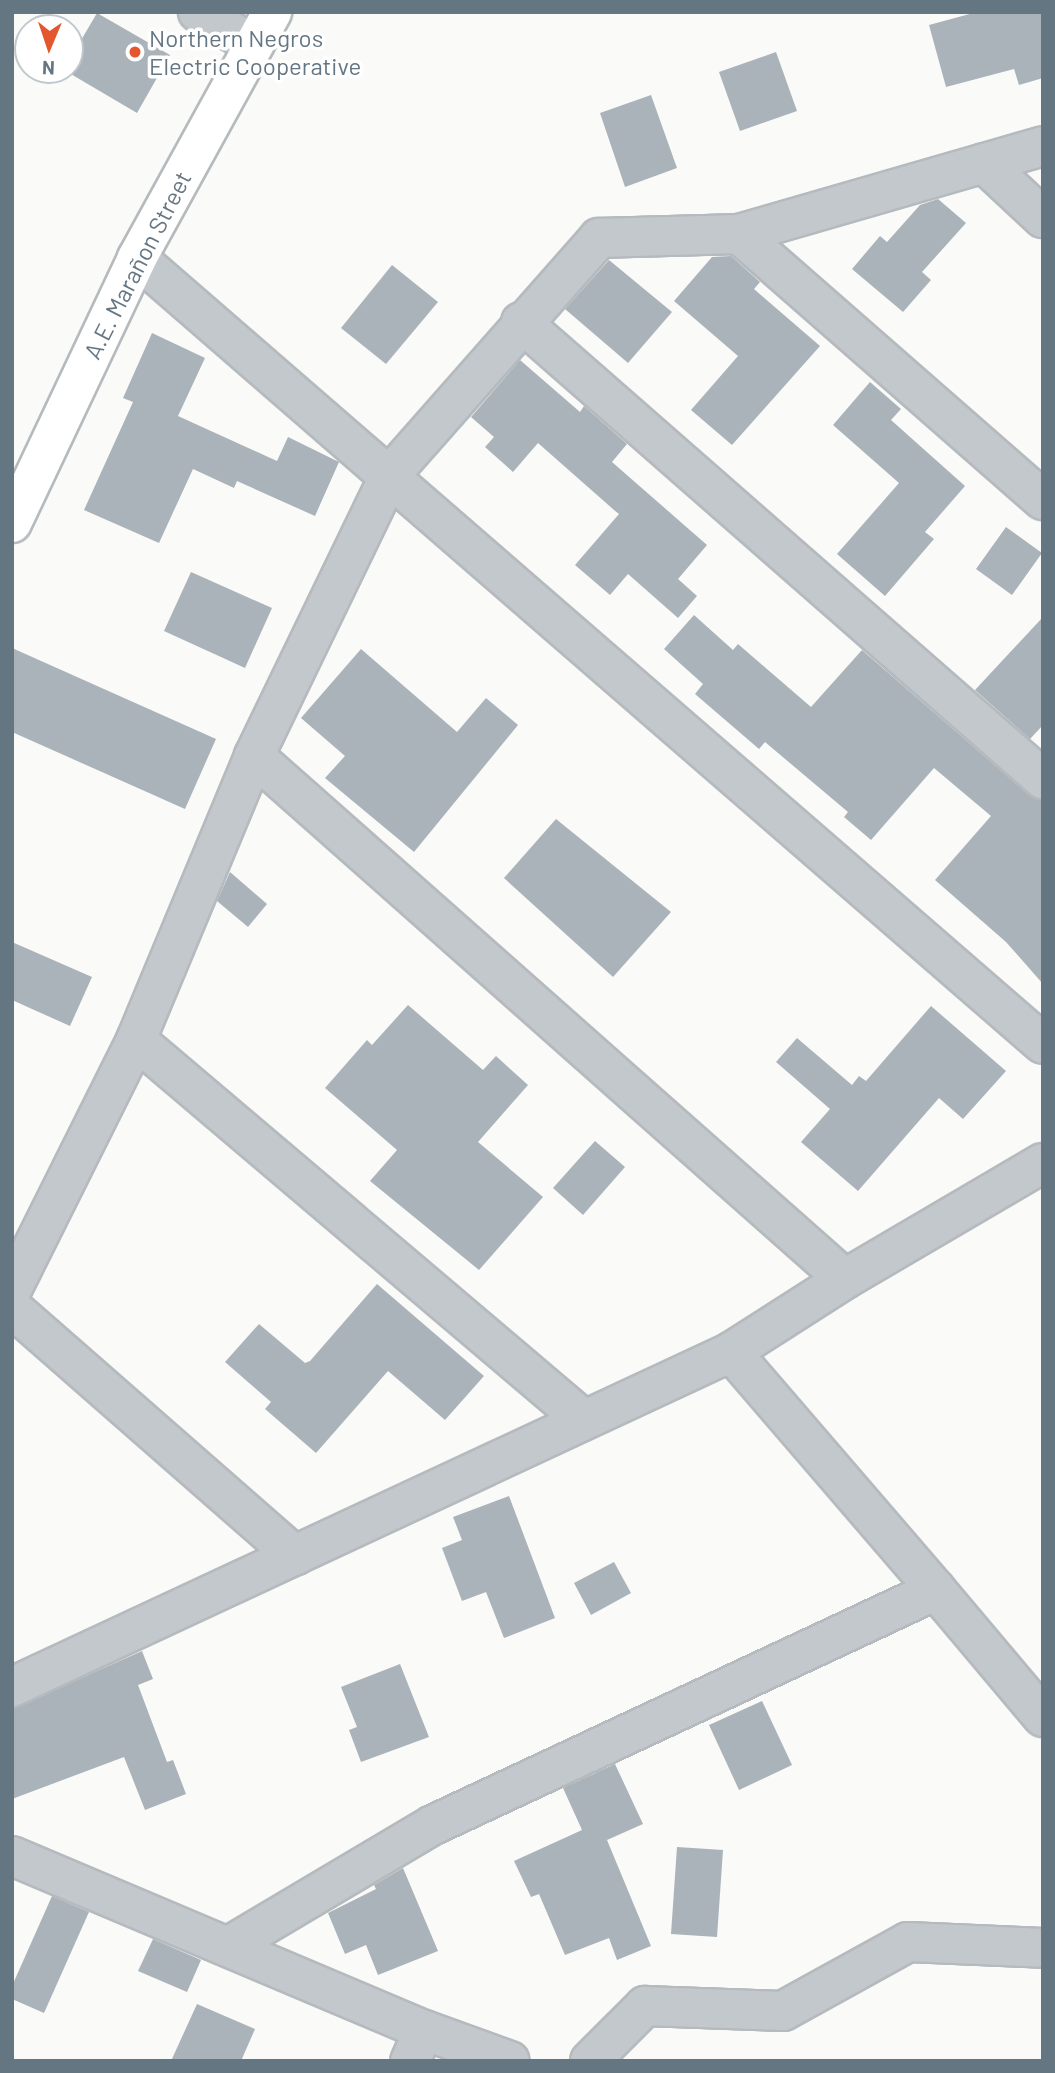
<!DOCTYPE html>
<html>
<head>
<meta charset="utf-8">
<style>
  body { margin:0 }
  #map { position:relative; width:1055px; height:2073px; overflow:hidden; background:#fafaf8; font-family:Barlow,sans-serif }
  div>[style] { position:absolute }
  .building>* { inset:0; background:#aab3b9 }
  .roads { filter:drop-shadow(2px 0 #b5babe) drop-shadow(-2px 0 #b5babe) drop-shadow(0 2px #b5babe) drop-shadow(0 -2px #b5babe) }
  .minor>* { height:38px; margin:-19px; padding:0 19px; transform-origin:19px; border-radius:19px; background:#c3c8cc }
  .major>* { height:38px; margin:-19px; padding:0 19px; transform-origin:19px; border-radius:19px; background:#fff }
  .dots>* { width:19px; height:19px; translate:-50% -50%; box-sizing:border-box; border:4px solid #fff; border-radius:50% }
  span { translate:-50% -50%; white-space:nowrap; text-align:center; line-height:1.15; -webkit-text-stroke:7px #fff; paint-order:stroke }
  .poi-label { font-size:24px; color:#657683 }
  .left { translate:0 -50%; text-align:left }
  .street-label { font-size:24px; color:#657683 }
  .frame { position:absolute; inset:0; border:14px solid #657683; pointer-events:none }
  .north { position:absolute; left:14px; top:14px; width:70px; height:70px; box-sizing:border-box; background:#fff; border:2px solid #c1c8cd; border-radius:50%; rotate:182deg; font-size:19px; font-weight:700; line-height:28px; text-align:center; color:#657683 }
  .north::after { content:''; display:block; margin:auto; width:24px; height:32px; background:#e4572e; clip-path:polygon(50% 0,100% 100%,50% 72%,0 100%) }
</style>
</head>
<body>
<div id="map">
  <div class="building">
    <div style="clip-path:polygon(977px 12px,1043px 12px,1043px 78px,1019px 85px,1014px 69px,946px 87px,929px 25px)"></div>
    <div style="clip-path:polygon(97px 13px,170px 55px,137px 113px,64px 70px,70px 70px,70px 59px)"></div>
    <div style="clip-path:polygon(776px 52px,797px 111px,740px 131px,719px 72px)"></div>
    <div style="clip-path:polygon(651px 95px,677px 168px,625px 187px,600px 113px)"></div>
    <div style="clip-path:polygon(938px 199px,966px 223px,922px 272px,931px 280px,903px 312px,852px 269px,880px 236px,887px 242px,920px 205px)"></div>
    <div style="clip-path:polygon(731px 256px,760px 282px,754px 289px,820px 346px,732px 445px,691px 410px,738px 356px,674px 301px,712px 257px)"></div>
    <div style="clip-path:polygon(609px 260px,672px 312px,628px 363px,565px 309px)"></div>
    <div style="clip-path:polygon(392px 265px,438px 302px,386px 364px,341px 328px)"></div>
    <div style="clip-path:polygon(152px 333px,205px 358px,178px 416px,277px 461px,288px 437px,339px 462px,315px 516px,237px 481px,234px 488px,193px 469px,159px 543px,84px 510px,133px 402px,123px 398px)"></div>
    <div style="clip-path:polygon(520px 360px,580px 412px,584px 406px,627px 444px,612px 462px,707px 545px,678px 579px,697px 596px,678px 618px,628px 574px,610px 595px,575px 565px,619px 514px,614px 510px,538px 443px,513px 472px,485px 447px,494px 437px,471px 417px)"></div>
    <div style="clip-path:polygon(870px 382px,901px 409px,891px 420px,965px 486px,925px 532px,934px 539px,885px 596px,837px 554px,899px 483px,833px 425px)"></div>
    <div style="clip-path:polygon(1006px 527px,1042px 553px,1012px 595px,976px 569px)"></div>
    <div style="clip-path:polygon(191px 572px,272px 608px,245px 668px,164px 631px)"></div>
    <div style="clip-path:polygon(694px 615px,733px 650px,738px 644px,811px 707px,862px 650px,1029px 795px,1043px 800px,1043px 984px,1006px 942px,935px 880px,991px 816px,934px 768px,871px 840px,844px 817px,848px 812px,765px 742px,759px 749px,695px 694px,703px 684px,664px 649px)"></div>
    <div style="clip-path:polygon(1043px 617px,1043px 725px,1030px 739px,975px 690px)"></div>
    <div style="clip-path:polygon(12px 648px,216px 739px,185px 809px,12px 732px)"></div>
    <div style="clip-path:polygon(361px 649px,457px 732px,486px 698px,518px 725px,414px 852px,325px 778px,345px 756px,301px 718px)"></div>
    <div style="clip-path:polygon(556px 819px,671px 912px,613px 977px,504px 878px)"></div>
    <div style="clip-path:polygon(230px 872px,267px 904px,248px 927px,217px 901px)"></div>
    <div style="clip-path:polygon(12px 942px,92px 977px,70px 1026px,12px 1000px)"></div>
    <div style="clip-path:polygon(408px 1005px,483px 1070px,496px 1056px,528px 1085px,478px 1142px,543px 1197px,479px 1270px,370px 1181px,397px 1150px,325px 1088px,367px 1040px,372px 1045px)"></div>
    <div style="clip-path:polygon(931px 1006px,1006px 1071px,963px 1119px,939px 1098px,858px 1191px,801px 1142px,830px 1109px,776px 1062px,797px 1038px,852px 1085px,859px 1076px,866px 1081px)"></div>
    <div style="clip-path:polygon(595px 1141px,625px 1167px,583px 1215px,553px 1188px)"></div>
    <div style="clip-path:polygon(377px 1284px,484px 1376px,445px 1420px,388px 1371px,316px 1453px,265px 1409px,271px 1402px,225px 1362px,259px 1324px,305px 1363px,310px 1361px)"></div>
    <div style="clip-path:polygon(509px 1496px,555px 1618px,504px 1638px,486px 1592px,462px 1601px,442px 1548px,462px 1540px,453px 1517px)"></div>
    <div style="clip-path:polygon(614px 1562px,631px 1593px,591px 1615px,574px 1583px)"></div>
    <div style="clip-path:polygon(142px 1651px,153px 1679px,138px 1685px,167px 1762px,173px 1760px,186px 1794px,145px 1810px,124px 1757px,12px 1799px,12px 1709px)"></div>
    <div style="clip-path:polygon(400px 1664px,429px 1737px,361px 1762px,349px 1730px,357px 1727px,341px 1687px)"></div>
    <div style="clip-path:polygon(762px 1701px,792px 1765px,739px 1790px,709px 1725px)"></div>
    <div style="clip-path:polygon(615px 1764px,643px 1824px,607px 1840px,651px 1946px,617px 1960px,609px 1938px,565px 1955px,539px 1894px,531px 1897px,514px 1861px,582px 1830px,563px 1788px)"></div>
    <div style="clip-path:polygon(677px 1847px,723px 1850px,717px 1937px,671px 1934px)"></div>
    <div style="clip-path:polygon(403px 1868px,438px 1951px,378px 1975px,366px 1945px,345px 1954px,328px 1913px,376px 1889px,374px 1885px)"></div>
    <div style="clip-path:polygon(52px 1896px,89px 1912px,44px 2013px,12px 1999px,12px 1986px)"></div>
    <div style="clip-path:polygon(153px 1939px,201px 1960px,187px 1992px,138px 1971px)"></div>
    <div style="clip-path:polygon(197px 2004px,255px 2029px,241px 2061px,171px 2061px)"></div>
  </div>
  <div class="roads">
    <div class="minor">
      <div style="left:198px;top:12px;width:65px;rotate:30.5deg"></div>
      <div style="left:984px;top:163px;width:81px;rotate:43deg"></div>
      <div style="left:739px;top:234px;width:316px;rotate:-16.1deg"></div>
      <div style="left:137px;top:258px;width:1199px;rotate:40.94deg"></div>
      <div style="left:521px;top:322px;width:694px;rotate:41.2deg"></div>
      <div style="left:254px;top:756px;width:789px;rotate:41.51deg"></div>
      <div style="left:136px;top:1040px;width:587px;rotate:40.31deg"></div>
      <div style="left:12px;top:1289px;width:278px;rotate:-63.5deg"></div>
      <div style="left:136px;top:1040px;width:308px;rotate:-67.4deg"></div>
      <div style="left:254px;top:756px;width:312px;rotate:-64.2deg"></div>
      <div style="left:390px;top:475px;width:316px;rotate:-48.6deg"></div>
      <div style="left:599px;top:238px;width:140px;rotate:-1.6deg"></div>
      <div style="left:739px;top:234px;width:404px;rotate:41.2deg"></div>
      <div style="left:12px;top:1308px;width:376px;rotate:41.2deg"></div>
      <div style="left:936px;top:1590px;width:166px;rotate:49.9deg"></div>
      <div style="left:12px;top:1687px;width:793px;rotate:-24.98deg"></div>
      <div style="left:731px;top:1352px;width:135px;rotate:-32.6deg"></div>
      <div style="left:845px;top:1279px;width:229px;rotate:-30.4deg"></div>
      <div style="left:12px;top:1856px;width:447px;rotate:22.9deg"></div>
      <div style="left:424px;top:2030px;width:34px;rotate:114deg"></div>
      <div style="left:229px;top:1946px;width:237px;rotate:-30.7deg"></div>
      <div style="left:433px;top:1825px;width:555px;rotate:-25.04deg"></div>
      <div style="left:936px;top:1590px;width:314px;rotate:-130.7deg"></div>
      <div style="left:424px;top:2030px;width:91px;rotate:19.8deg"></div>
      <div style="left:590px;top:2061px;width:78px;rotate:-45deg"></div>
      <div style="left:645px;top:2006px;width:138px;rotate:2.1deg"></div>
      <div style="left:783px;top:2011px;width:143px;rotate:-28.9deg"></div>
      <div style="left:908px;top:1942px;width:135px;rotate:2.5deg"></div>
    </div>
    <div class="major">
      <div style="left:12px;top:523px;width:293px;rotate:-64.7deg"></div>
      <div style="left:137px;top:258px;width:281px;rotate:-61.2deg"></div>
    </div>
  </div>
  <div class="dots">
    <div style="left:135px;top:52px;background:#e4572e"></div>
  </div>
  <div class="poi-label">
    <span class="left" style="left:149px;top:52px">Northern Negros<br>Electric Cooperative</span>
  </div>
  <div class="street-label">
    <span style="left:137px;top:265px;rotate:-63deg">A.E. Marañon Street</span>
  </div>
  <div class="frame"></div>
  <div class="north">N</div>
</div>
</body>
</html>
